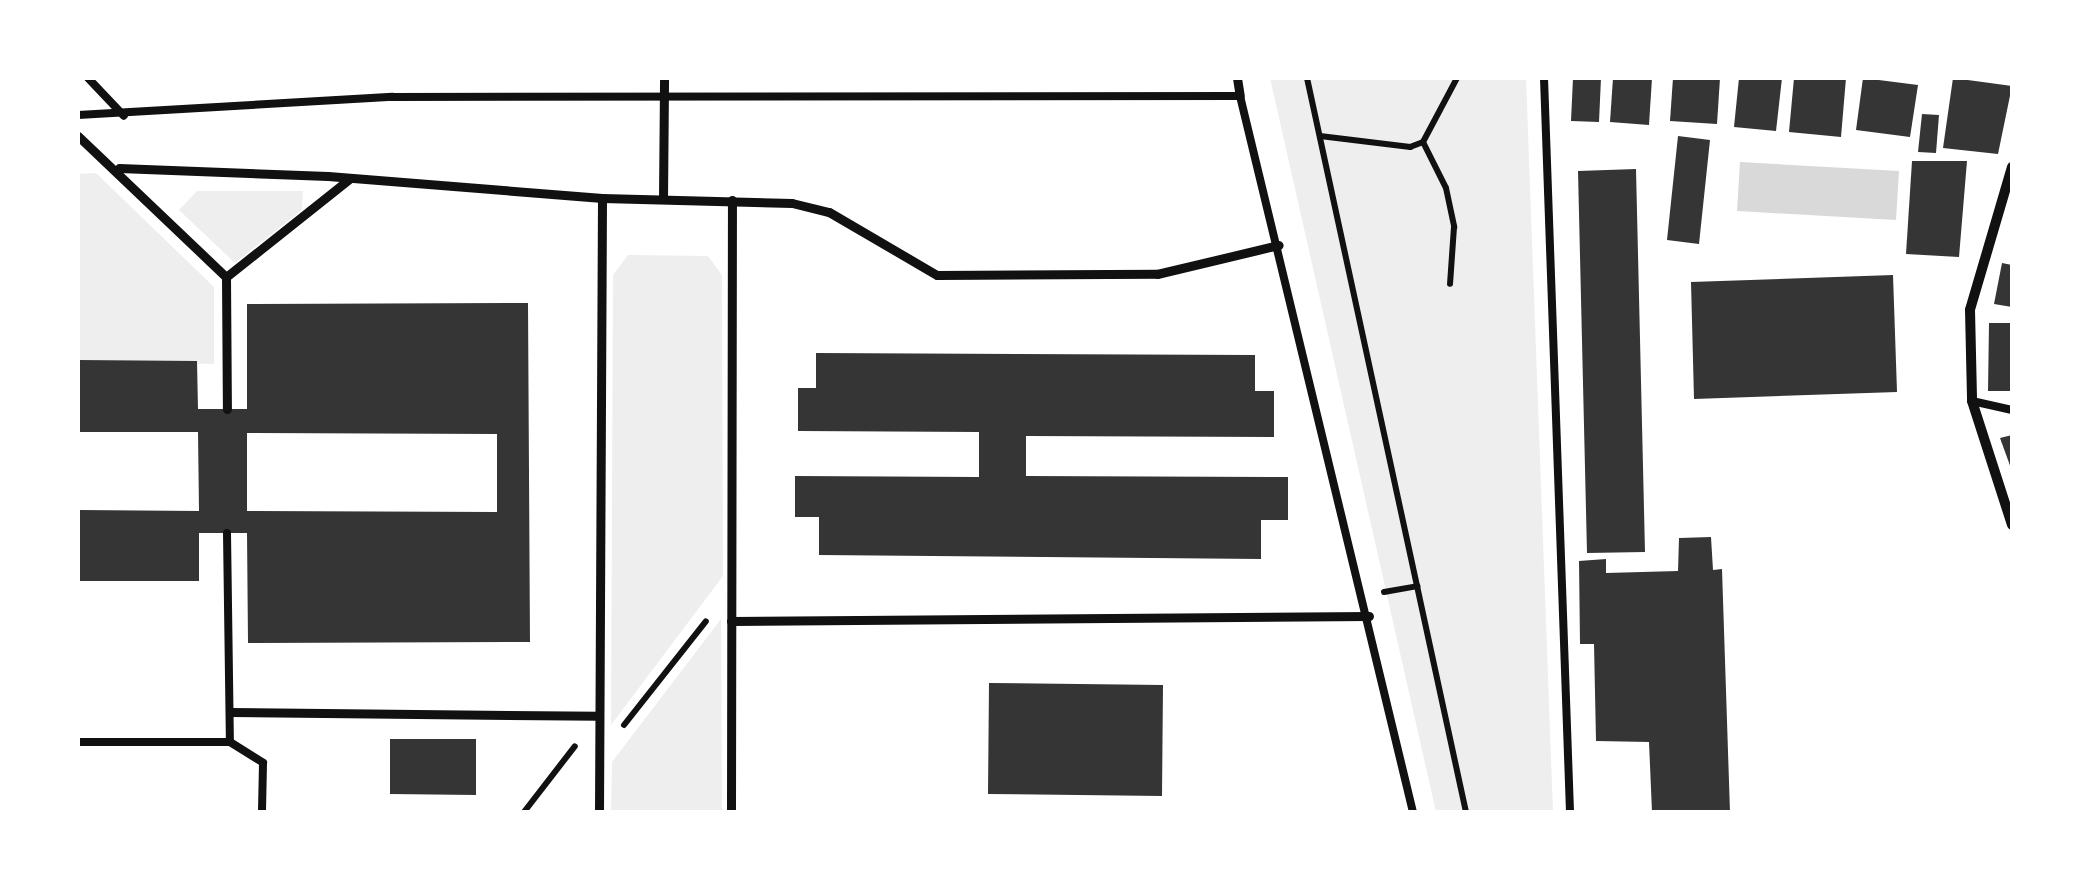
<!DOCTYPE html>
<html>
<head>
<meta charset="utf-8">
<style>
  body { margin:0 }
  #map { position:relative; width:2090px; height:890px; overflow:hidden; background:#fff; font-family:"Exo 2",sans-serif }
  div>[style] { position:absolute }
  .green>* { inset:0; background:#eee }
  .water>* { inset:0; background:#d9d9d9 }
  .building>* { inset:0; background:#353535 }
  .path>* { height:6px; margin:-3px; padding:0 3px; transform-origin:3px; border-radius:3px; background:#111 }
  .service>* { height:8px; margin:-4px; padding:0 4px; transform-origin:4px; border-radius:4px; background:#111 }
  .pedestrian>* { height:9px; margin:-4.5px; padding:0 4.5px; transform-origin:4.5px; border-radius:4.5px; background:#111 }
  .minor>* { height:10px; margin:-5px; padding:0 5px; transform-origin:5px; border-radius:5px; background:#111 }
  span { translate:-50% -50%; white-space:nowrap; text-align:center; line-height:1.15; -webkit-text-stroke:8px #fff; paint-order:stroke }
  .frame { position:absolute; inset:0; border:80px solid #fff; pointer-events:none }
</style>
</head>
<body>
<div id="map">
  <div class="green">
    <div style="clip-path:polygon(1270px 78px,1526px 78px,1553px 812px,1436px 812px)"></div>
    <div style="clip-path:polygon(96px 173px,214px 287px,214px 364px,78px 360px,78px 174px)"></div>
    <div style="clip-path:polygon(197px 191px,303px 191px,302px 210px,235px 263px,179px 210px)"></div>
    <div style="clip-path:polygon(628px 255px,708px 256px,722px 275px,723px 576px,611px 725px,613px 275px)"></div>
    <div style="clip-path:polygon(721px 619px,722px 812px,611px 812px,612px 762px)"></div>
  </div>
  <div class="water">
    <div style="clip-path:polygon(1740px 162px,1899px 171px,1896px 220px,1737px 211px)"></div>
  </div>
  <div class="building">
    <div style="clip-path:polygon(1573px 78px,1601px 78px,1599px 122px,1571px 121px)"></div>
    <div style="clip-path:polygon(1613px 78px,1652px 78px,1649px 125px,1610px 122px)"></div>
    <div style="clip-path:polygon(1673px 78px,1720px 78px,1717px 124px,1670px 121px)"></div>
    <div style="clip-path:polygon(1739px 78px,1782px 78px,1776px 131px,1734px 127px)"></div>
    <div style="clip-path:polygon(1794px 78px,1846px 78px,1841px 137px,1789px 132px)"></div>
    <div style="clip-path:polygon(1863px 78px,1918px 85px,1910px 137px,1856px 130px)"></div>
    <div style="clip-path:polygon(1953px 78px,2012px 86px,1998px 154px,1943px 148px)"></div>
    <div style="clip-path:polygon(1922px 114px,1939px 115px,1936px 153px,1918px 152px)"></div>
    <div style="clip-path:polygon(1678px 136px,1710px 140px,1699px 244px,1667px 240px)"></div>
    <div style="clip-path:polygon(1912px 161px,1967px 161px,1959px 257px,1906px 254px)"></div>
    <div style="clip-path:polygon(1636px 169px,1645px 552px,1587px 553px,1578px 171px)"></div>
    <div style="clip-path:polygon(2002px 263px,2012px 265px,2012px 307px,1994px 304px)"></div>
    <div style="clip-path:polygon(1893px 275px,1897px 392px,1694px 399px,1691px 282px)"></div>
    <div style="clip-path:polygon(evenodd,528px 303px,530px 642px,248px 643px,247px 533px,199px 533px,199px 581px,78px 581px,78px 510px,199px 511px,198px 432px,78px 432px,78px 360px,197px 361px,198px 409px,247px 409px,247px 304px,528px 303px,247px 433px,497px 434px,497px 512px,247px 511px,247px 433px)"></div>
    <div style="clip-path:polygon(1989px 323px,2012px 323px,2012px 391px,1988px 391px)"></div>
    <div style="clip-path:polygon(816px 353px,1255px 355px,1255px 391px,1274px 391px,1274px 437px,1026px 436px,1026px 476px,1288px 477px,1288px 520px,1261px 520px,1261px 559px,819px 555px,819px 517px,795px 517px,795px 476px,979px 477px,979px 432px,798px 431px,798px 388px,816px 388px)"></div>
    <div style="clip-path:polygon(2012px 435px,2012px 471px,2000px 438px)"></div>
    <div style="clip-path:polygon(1711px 537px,1713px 570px,1722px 569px,1730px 812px,1652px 812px,1649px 742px,1596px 741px,1594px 644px,1580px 644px,1579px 561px,1606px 559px,1606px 573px,1678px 571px,1679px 538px)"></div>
    <div style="clip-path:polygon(989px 683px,1163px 685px,1162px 796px,988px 794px)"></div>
    <div style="clip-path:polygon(390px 739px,476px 739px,476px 795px,390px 794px)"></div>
  </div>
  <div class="path">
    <div style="left:1307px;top:78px;width:751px;rotate:77.78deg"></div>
    <div style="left:1320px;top:136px;width:91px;rotate:7deg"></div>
    <div style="left:1410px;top:147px;width:14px;rotate:-21deg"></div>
    <div style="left:1423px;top:142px;width:72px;rotate:-62deg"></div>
    <div style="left:1423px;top:142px;width:51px;rotate:63.4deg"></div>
    <div style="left:1446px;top:188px;width:40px;rotate:78deg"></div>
    <div style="left:1454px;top:227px;width:57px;rotate:94deg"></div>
    <div style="left:1384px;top:592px;width:34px;rotate:-10deg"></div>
    <div style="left:624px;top:725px;width:132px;rotate:-51.7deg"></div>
    <div style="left:524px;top:812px;width:83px;rotate:-52.3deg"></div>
  </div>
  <div class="service">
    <div style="left:88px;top:78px;width:52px;rotate:46.5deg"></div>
    <div style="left:1544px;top:78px;width:734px;rotate:87.97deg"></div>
    <div style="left:78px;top:115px;width:315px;rotate:-3.3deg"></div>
    <div style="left:392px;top:97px;width:848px;rotate:-0.07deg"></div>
    <div style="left:1240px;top:96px;width:737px;rotate:76.42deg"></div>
    <div style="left:1972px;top:401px;width:41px;rotate:12.7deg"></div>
    <div style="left:227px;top:533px;width:209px;rotate:89.2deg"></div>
    <div style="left:78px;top:742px;width:152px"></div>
    <div style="left:230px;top:742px;width:39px;rotate:32deg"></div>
    <div style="left:263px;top:763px;width:49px;rotate:91.2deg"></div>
  </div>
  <div class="pedestrian">
    <div style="left:1237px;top:78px;width:18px;rotate:81deg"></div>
    <div style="left:78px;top:136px;width:204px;rotate:43.6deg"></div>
    <div style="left:226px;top:277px;width:132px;rotate:89.6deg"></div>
    <div style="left:119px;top:168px;width:209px;rotate:2.2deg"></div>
    <div style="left:328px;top:176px;width:275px;rotate:4.6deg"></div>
    <div style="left:602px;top:198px;width:190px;rotate:1.5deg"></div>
    <div style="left:792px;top:203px;width:38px;rotate:14deg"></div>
    <div style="left:829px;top:212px;width:125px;rotate:30.3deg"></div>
    <div style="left:937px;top:275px;width:220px;rotate:-0.3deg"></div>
    <div style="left:1157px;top:274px;width:125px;rotate:-13.4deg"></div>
    <div style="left:663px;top:199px;width:121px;rotate:-89.5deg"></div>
    <div style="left:226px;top:277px;width:157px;rotate:-38.5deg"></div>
    <div style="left:731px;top:621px;width:638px;rotate:-0.45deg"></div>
    <div style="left:230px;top:712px;width:369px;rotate:0.6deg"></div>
    <div style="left:599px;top:812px;width:614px;rotate:-89.72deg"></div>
    <div style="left:731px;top:812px;width:612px;rotate:-89.91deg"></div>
  </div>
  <div class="minor">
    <div style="left:2012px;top:167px;width:149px;rotate:106.4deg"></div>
    <div style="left:1970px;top:310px;width:91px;rotate:88.7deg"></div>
    <div style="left:1972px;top:401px;width:130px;rotate:72.1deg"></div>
  </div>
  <div class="frame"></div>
</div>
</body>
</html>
